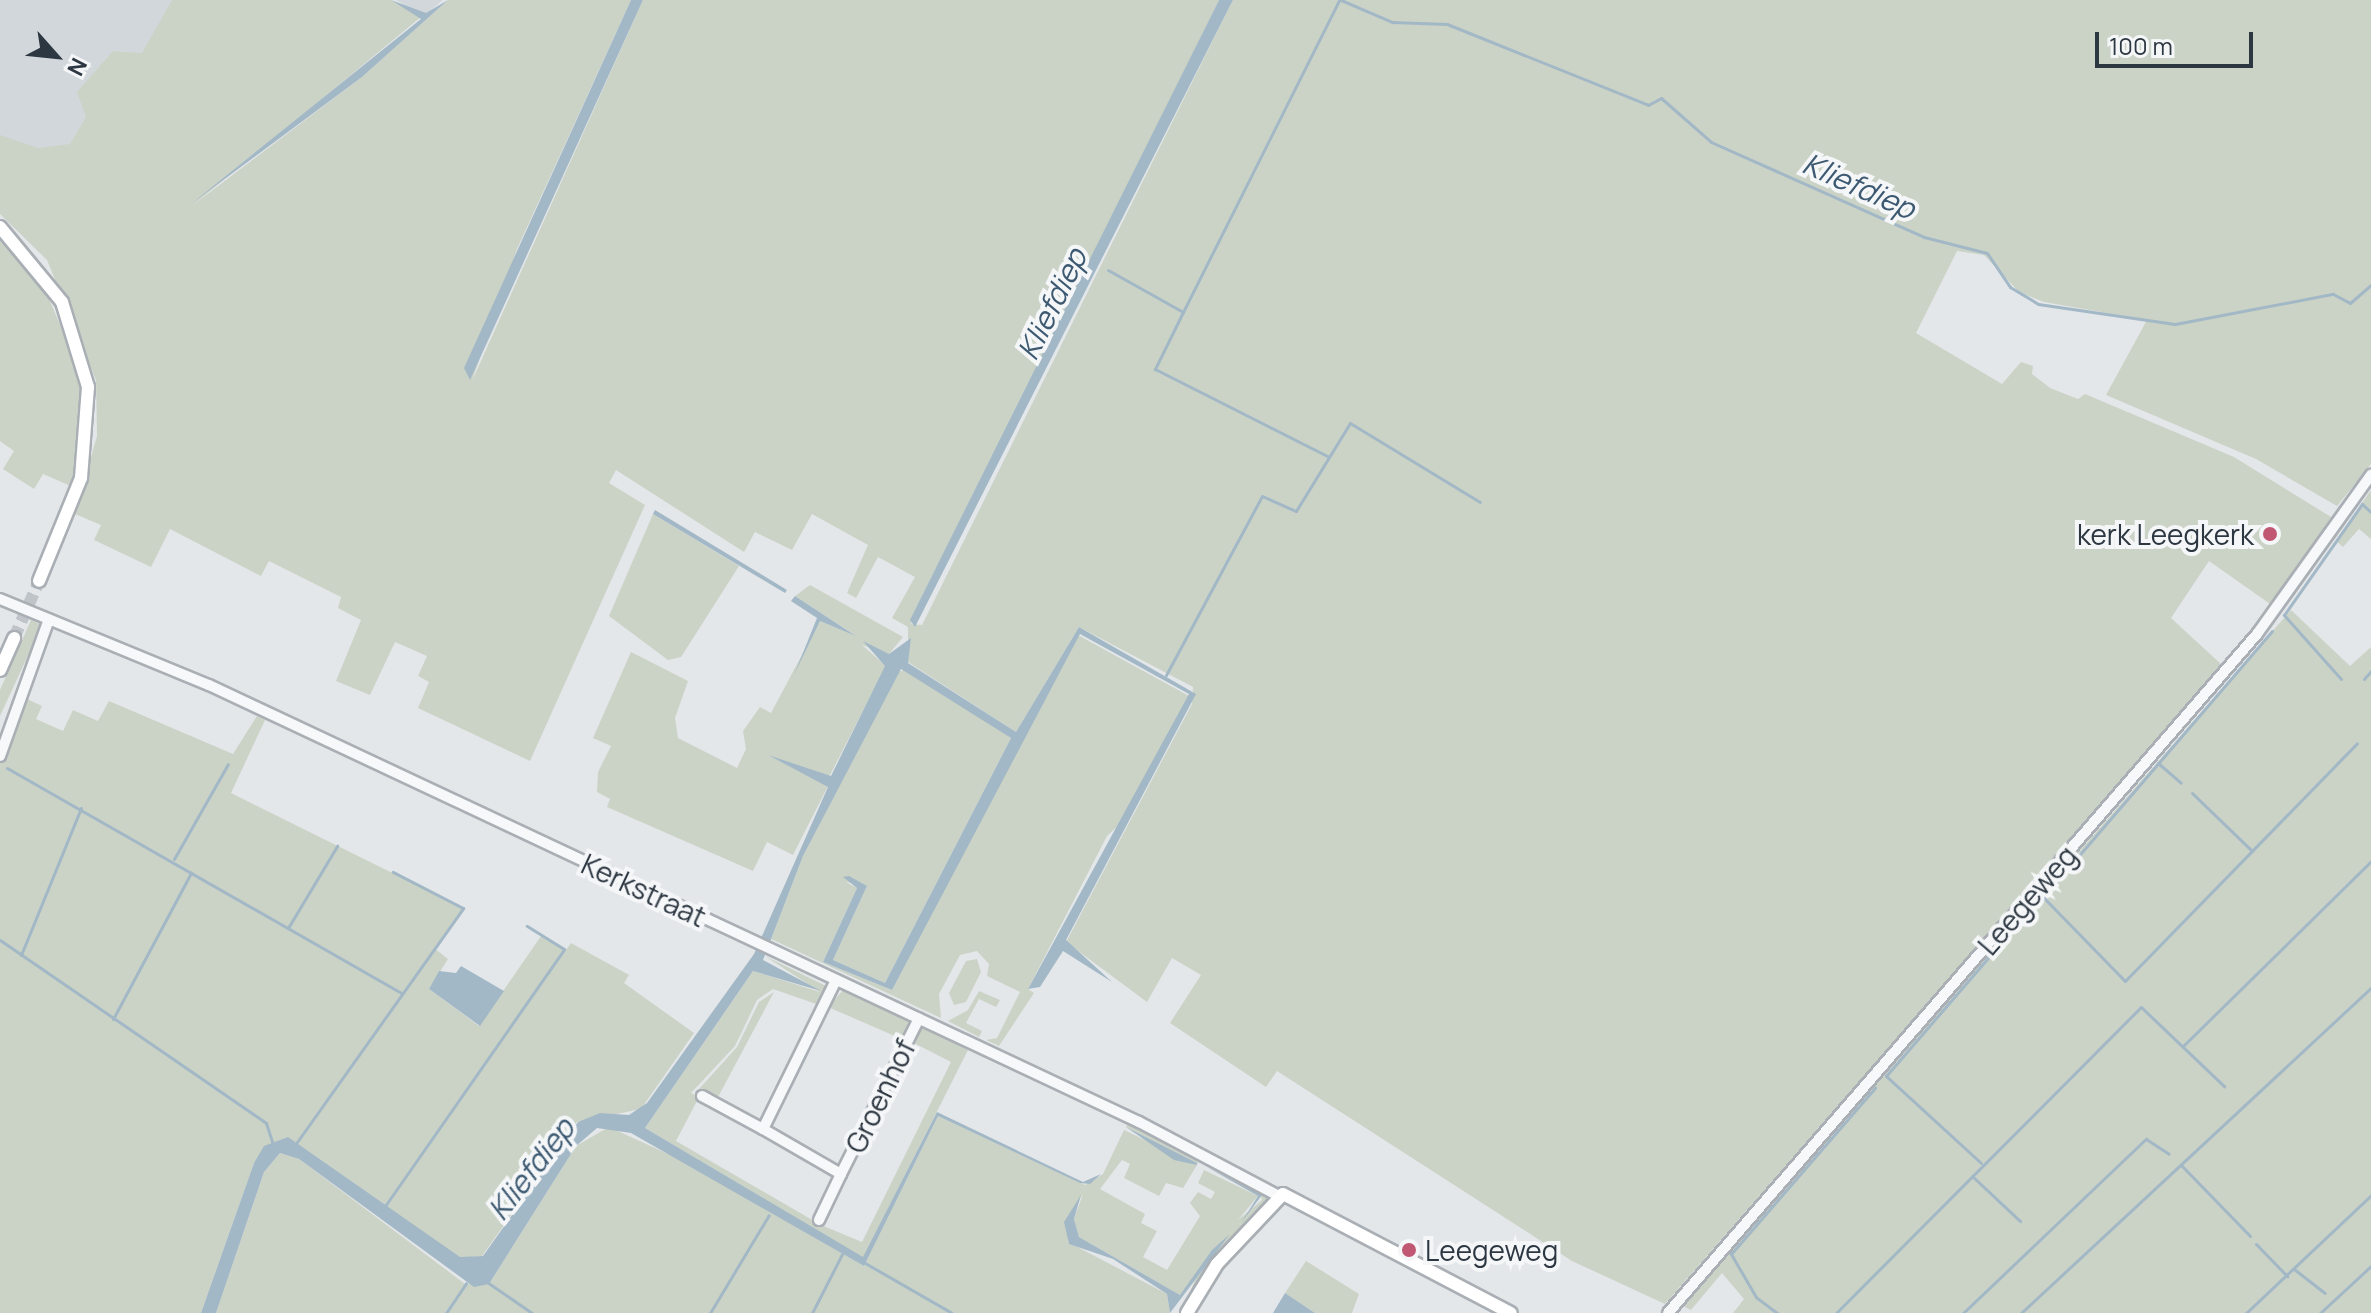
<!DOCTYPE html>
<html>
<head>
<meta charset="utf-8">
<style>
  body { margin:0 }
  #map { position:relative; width:2371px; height:1313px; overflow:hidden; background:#e4e7ea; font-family:Manrope,sans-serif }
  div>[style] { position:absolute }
  .built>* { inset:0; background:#d2d7dc }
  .green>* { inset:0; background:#cbd3c6 }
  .water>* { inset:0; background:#a3b8c6 }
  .stream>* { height:3px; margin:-1.5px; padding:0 1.5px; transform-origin:1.5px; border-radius:1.5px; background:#a3b8c6 }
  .major-tunnel>* { height:12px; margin-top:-6px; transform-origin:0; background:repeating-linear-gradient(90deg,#bfc4c8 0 12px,transparent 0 18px) }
  .roads { filter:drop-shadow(2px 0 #a9afb4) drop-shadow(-2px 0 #a9afb4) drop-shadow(0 2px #a9afb4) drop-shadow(0 -2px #a9afb4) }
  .minor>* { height:10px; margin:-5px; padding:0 5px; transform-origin:5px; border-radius:5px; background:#f6f8f9 }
  .major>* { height:12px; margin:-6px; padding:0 6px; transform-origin:6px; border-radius:6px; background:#fff }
  .dots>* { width:22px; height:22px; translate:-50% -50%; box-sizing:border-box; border:4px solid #f4f6f8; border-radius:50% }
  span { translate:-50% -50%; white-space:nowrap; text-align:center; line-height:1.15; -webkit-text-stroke:8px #f4f6f8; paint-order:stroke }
  .poi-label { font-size:28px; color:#2d3741 }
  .right { translate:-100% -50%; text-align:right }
  .left { translate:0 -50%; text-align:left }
  .street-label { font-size:28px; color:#2d3741 }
  .water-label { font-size:30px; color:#3c5971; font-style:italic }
  .north { position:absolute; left:16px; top:16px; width:80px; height:80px; -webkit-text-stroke:6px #f4f6f8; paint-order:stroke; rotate:117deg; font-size:22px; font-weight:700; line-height:32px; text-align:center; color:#2d3741 }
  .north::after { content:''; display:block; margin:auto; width:28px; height:36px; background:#2d3741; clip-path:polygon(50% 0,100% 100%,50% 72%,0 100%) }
  .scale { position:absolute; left:2095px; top:32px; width:158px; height:36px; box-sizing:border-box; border:4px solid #2d3741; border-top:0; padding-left:10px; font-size:24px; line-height:28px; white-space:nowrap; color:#2d3741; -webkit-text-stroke:6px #f4f6f8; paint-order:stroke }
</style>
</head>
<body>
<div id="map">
  <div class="built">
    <div style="clip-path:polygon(0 0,179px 0,75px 157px,0 188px)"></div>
    <div style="clip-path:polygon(396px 0,443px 0,424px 16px)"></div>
  </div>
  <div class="green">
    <div style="clip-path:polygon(172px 0,391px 0,421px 17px,193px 205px,362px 77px,448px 0,631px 0,517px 249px,472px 381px,643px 0,1219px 0,911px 624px,922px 625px,1233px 0,2371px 0,2371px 464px,2337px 506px,2256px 459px,2106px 395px,2147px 320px,2044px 302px,2019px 292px,1984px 255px,1957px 251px,1916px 333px,2002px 384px,2021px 362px,2033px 366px,2032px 374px,2050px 388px,2078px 399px,2085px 394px,2234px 457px,2331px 517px,2273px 606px,2209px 561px,2171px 618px,2222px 665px,1665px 1304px,1572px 1261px,1277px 1071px,1266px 1087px,1170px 1023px,1201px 975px,1172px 958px,1147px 1002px,1066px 942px,1192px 704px,1193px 687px,1079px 627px,1016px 732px,908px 662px,908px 627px,892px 618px,915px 577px,878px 557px,856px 598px,847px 593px,868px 545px,812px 514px,792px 550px,755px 532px,744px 552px,616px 470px,609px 483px,645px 505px,530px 761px,418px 708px,429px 682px,418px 676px,427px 656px,395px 642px,370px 695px,336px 681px,361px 620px,338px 608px,341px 597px,269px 561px,261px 576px,170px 529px,151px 567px,94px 540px,101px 525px,75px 514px,97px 436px,96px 380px,47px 260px,0 214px,0 135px,38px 148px,70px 144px,86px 117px,77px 92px,113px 51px,142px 53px)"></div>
    <div style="clip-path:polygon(0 238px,46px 292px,76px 362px,83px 409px,73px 487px,43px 474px,34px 489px,3px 469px,14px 451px,0 441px)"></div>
    <div style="clip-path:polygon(2371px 490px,2371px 539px,2359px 529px,2343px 547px,2336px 541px)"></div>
    <div style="clip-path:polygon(653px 514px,739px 566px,681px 657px,668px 660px,609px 616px)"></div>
    <div style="clip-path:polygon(810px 585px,903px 637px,889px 654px,862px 645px,886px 666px,828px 779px,768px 755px,828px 786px,793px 855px,767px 842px,753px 871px,607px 807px,610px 799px,597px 792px,598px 772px,611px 746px,593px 738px,631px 652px,688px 681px,675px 718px,678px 738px,737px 768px,746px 749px,743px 731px,760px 707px,771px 713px,820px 621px,855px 635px,795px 596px)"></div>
    <div style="clip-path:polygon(2291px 610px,2350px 666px,2371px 647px,2371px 1313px,1733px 1313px,1744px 1299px,1722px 1273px,1691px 1310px,1681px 1305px)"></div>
    <div style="clip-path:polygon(31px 620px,42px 625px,0 716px,0 690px)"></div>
    <div style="clip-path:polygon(1076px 634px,1189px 696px,1123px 821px,1107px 836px,1028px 989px,1034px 993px,999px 1046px,986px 1040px,997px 1038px,1020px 992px,987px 976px,989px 964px,977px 951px,960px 955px,939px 994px,941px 1018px,771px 939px,803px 856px,898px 672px,907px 669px,1011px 738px,885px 983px,833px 960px,867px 886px,846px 882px,857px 888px,823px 962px,892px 990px)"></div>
    <div style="clip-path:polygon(25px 698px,42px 706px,36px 719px,63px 731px,73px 710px,98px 721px,109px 701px,233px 754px,257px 716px,265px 720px,231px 793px,463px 908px,434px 948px,448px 959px,429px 989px,479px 1026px,541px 936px,566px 950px,571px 943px,629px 975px,624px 983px,694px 1033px,641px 1109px,577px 1122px,482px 1256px,460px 1258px,287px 1137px,254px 1163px,201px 1313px,0 1313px,0 763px)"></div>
    <div style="clip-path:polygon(765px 956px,828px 987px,819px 1005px,773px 989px,757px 1000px,735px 1046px,691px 1093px,699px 1097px,676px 1141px,821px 1225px,862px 1242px,951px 1062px,912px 1042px,920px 1027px,968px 1050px,863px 1258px,645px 1128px,753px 971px,820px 992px)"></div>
    <div style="clip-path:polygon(977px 959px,981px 972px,966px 1002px,954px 1005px,949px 993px,966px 961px)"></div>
    <div style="clip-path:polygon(844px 989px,909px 1019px,904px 1040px,828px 1007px)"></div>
    <div style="clip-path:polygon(979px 991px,1000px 1000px,996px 1007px,979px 999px,966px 1023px,982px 1031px,979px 1037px,948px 1021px,968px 1010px)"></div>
    <div style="clip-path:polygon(774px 992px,717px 1099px,699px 1089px,737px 1047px,759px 1002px)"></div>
    <div style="clip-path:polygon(938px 1116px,1085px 1185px,1103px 1174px,1124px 1130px,1197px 1165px,1183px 1188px,1166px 1183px,1159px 1196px,1124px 1178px,1130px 1164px,1122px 1160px,1100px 1189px,1145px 1214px,1141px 1223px,1157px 1231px,1143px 1257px,1167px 1270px,1200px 1216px,1190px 1203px,1198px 1192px,1211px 1199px,1215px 1192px,1198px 1183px,1204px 1170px,1258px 1196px,1238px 1220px,1262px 1200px,1260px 1192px,1208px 1163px,1269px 1195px,1269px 1200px,1207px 1269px,1182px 1313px,1198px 1272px,1230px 1234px,1180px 1295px,1079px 1237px,1074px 1219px,1083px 1194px,1070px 1214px,1068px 1242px,1167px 1294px,1170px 1313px,216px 1313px,264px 1172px,280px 1153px,299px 1159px,465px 1284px,489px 1284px,576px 1146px,609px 1127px,688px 1163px,864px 1266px)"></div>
    <div style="clip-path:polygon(1129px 1123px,1195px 1156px,1198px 1164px,1126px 1127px)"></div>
    <div style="clip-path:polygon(1306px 1261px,1359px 1294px,1352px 1313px,1315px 1313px,1285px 1293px)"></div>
  </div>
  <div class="water">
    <div style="clip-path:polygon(391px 0,426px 13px,448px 0,362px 77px,191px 204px,421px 19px)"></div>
    <div style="clip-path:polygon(631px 0,643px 0,470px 380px,464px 368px)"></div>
    <div style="clip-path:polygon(1219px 0,1233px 0,915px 627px,910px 620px)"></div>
    <div style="clip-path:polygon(655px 510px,787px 590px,785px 593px,653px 514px)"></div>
    <div style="clip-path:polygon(795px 596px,856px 636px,820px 621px,794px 675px,817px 618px,791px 601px)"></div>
    <div style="clip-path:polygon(1079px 627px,1196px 694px,1066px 940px,1112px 982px,1063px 951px,1040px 987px,1028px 989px,1189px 694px,1080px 634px,892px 990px,823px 962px,857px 888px,843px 877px,849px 876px,867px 886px,833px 960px,885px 983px,1011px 738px,901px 669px,803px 856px,763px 960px,821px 991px,753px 971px,645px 1128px,863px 1257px,937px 1112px,1083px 1182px,1101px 1174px,1090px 1184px,1080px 1183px,938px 1116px,864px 1266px,631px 1133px,597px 1128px,576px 1146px,489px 1284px,474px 1287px,299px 1159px,280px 1153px,264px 1172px,216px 1313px,201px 1313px,254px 1163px,264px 1146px,288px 1137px,460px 1257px,483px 1256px,578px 1122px,600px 1113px,629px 1115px,647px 1103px,754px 954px,828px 787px,768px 755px,831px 776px,885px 666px,863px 641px,889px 654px,911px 638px,908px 663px,1016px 732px)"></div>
    <div style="clip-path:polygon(461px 966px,504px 991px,480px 1026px,429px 989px,439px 971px,456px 973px)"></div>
    <div style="clip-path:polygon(1126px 1127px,1197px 1163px,1197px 1165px,1174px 1160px)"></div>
    <div style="clip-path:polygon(1207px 1167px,1262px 1195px,1241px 1223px,1258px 1196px)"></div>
    <div style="clip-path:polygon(1081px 1195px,1074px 1219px,1079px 1237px,1180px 1295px,1212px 1250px,1230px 1234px,1170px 1313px,1167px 1294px,1113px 1259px,1069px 1244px,1064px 1222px)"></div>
    <div style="clip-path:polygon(1285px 1293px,1315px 1313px,1273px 1313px)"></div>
  </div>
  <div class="stream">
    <div style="left:1341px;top:0;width:56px;rotate:23.3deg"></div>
    <div style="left:1392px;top:22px;width:55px;rotate:2.1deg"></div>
    <div style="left:1447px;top:24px;width:217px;rotate:21.9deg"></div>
    <div style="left:1648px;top:105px;width:15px;rotate:-28deg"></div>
    <div style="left:1661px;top:98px;width:67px;rotate:41.3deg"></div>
    <div style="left:1711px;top:142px;width:233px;rotate:24deg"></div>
    <div style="left:1924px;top:237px;width:65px;rotate:14.3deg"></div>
    <div style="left:1987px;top:253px;width:41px;rotate:55.9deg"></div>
    <div style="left:2010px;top:287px;width:33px;rotate:31deg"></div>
    <div style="left:2038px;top:304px;width:138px;rotate:8.3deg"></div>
    <div style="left:2175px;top:324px;width:161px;rotate:-10.8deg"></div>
    <div style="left:2333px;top:294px;width:19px;rotate:28deg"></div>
    <div style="left:2350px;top:303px;width:28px;rotate:-41deg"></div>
    <div style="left:1108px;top:270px;width:86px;rotate:29.2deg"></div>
    <div style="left:1183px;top:312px;width:64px;rotate:116.2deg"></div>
    <div style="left:1155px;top:369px;width:193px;rotate:26.8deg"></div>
    <div style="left:1183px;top:312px;width:349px;rotate:-63.4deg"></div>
    <div style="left:2272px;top:631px;width:351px;rotate:130.7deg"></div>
    <div style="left:2043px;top:897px;width:117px;rotate:45.7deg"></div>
    <div style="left:2125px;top:981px;width:332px;rotate:-45.7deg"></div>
    <div style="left:1166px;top:675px;width:203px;rotate:-61.8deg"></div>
    <div style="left:1262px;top:496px;width:37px;rotate:24deg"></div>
    <div style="left:1296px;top:511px;width:103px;rotate:-58.5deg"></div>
    <div style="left:1350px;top:423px;width:152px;rotate:31.3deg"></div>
    <div style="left:2341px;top:679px;width:86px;rotate:-131.7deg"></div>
    <div style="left:2284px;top:615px;width:136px;rotate:-54.9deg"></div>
    <div style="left:2362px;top:504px;width:12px;rotate:42deg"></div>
    <div style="left:2364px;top:679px;width:11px;rotate:-49deg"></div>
    <div style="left:2158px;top:763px;width:30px;rotate:41deg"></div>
    <div style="left:7px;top:768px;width:454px;rotate:29.7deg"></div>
    <div style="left:2192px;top:793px;width:83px;rotate:44deg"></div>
    <div style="left:174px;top:859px;width:109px;rotate:-60.4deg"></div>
    <div style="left:288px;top:928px;width:96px;rotate:-59.1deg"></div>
    <div style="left:0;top:940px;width:323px;rotate:34.5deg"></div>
    <div style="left:266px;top:1123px;width:23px;rotate:72deg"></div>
    <div style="left:21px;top:955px;width:159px;rotate:-67.8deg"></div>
    <div style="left:113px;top:1019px;width:166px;rotate:-61.9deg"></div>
    <div style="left:2184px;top:1045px;width:262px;rotate:-44.5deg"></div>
    <div style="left:297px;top:1142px;width:287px;rotate:-54.6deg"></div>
    <div style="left:463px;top:908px;width:79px;rotate:-152.8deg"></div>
    <div style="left:1981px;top:1163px;width:129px;rotate:-137.5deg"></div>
    <div style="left:1886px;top:1076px;width:223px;rotate:-49.2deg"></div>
    <div style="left:2181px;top:1165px;width:99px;rotate:45.8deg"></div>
    <div style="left:1972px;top:1176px;width:66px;rotate:43.2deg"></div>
    <div style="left:385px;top:1206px;width:313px;rotate:-55.1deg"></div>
    <div style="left:564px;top:949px;width:44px;rotate:-148.1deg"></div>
    <div style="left:2256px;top:1244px;width:45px;rotate:45.9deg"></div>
    <div style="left:865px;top:1263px;width:100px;rotate:29.9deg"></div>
    <div style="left:2294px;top:1269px;width:39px;rotate:38deg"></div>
    <div style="left:487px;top:1282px;width:55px;rotate:34.6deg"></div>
    <div style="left:446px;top:1313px;width:36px;rotate:-56deg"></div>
    <div style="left:710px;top:1313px;width:114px;rotate:-59deg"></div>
    <div style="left:812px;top:1313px;width:66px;rotate:-63deg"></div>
    <div style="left:1777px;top:1313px;width:26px;rotate:-143deg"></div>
    <div style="left:1756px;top:1297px;width:50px;rotate:-120.2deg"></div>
    <div style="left:1731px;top:1254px;width:220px;rotate:-49.1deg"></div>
    <div style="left:1836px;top:1313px;width:432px;rotate:-45.1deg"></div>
    <div style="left:2141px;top:1007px;width:115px;rotate:43.6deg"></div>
    <div style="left:1963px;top:1313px;width:253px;rotate:-43.6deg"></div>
    <div style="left:2146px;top:1139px;width:27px;rotate:33deg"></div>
    <div style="left:2021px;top:1313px;width:478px;rotate:-42.9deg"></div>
    <div style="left:2246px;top:1313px;width:172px;rotate:-43.3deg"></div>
    <div style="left:2320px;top:1313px;width:69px;rotate:-42.7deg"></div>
  </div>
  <div class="major-tunnel">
    <div style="left:14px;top:638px;width:62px;rotate:-66.3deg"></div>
  </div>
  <div class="roads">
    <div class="minor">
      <div style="left:0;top:599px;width:226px;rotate:22.4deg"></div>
      <div style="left:209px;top:685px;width:1028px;rotate:25.17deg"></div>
      <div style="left:1139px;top:1122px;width:158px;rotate:27.9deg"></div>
      <div style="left:0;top:756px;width:145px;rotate:-70.3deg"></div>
      <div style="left:702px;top:1096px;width:69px;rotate:28.4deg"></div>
      <div style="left:763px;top:1129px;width:166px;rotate:-63.9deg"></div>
      <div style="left:763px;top:1129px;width:90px;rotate:30deg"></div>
      <div style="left:841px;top:1174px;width:174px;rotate:-63.4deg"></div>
      <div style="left:819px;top:1220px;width:51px;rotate:-64.4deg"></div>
      <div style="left:1668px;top:1313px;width:899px;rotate:-49.06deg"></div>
      <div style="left:2257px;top:634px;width:196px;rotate:-54.4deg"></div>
    </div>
    <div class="major">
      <div style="left:0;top:227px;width:97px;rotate:50.4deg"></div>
      <div style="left:62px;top:302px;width:89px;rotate:73deg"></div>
      <div style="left:88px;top:387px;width:91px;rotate:94.4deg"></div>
      <div style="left:81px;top:478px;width:111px;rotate:112.2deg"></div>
      <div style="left:0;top:670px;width:35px;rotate:-66deg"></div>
      <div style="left:1187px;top:1313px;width:57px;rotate:-58.5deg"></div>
      <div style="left:1217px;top:1264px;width:96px;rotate:-46.7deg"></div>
      <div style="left:1283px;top:1194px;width:257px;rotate:27.6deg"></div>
    </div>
  </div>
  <div class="dots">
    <div style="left:2270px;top:534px;background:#c15873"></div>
    <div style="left:1409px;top:1250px;background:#c15873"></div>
  </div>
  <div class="poi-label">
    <span class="right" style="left:2254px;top:534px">kerk Leegkerk</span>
    <span class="left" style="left:1425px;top:1250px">Leegeweg</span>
  </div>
  <div class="street-label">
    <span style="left:644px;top:890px;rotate:25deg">Kerkstraat</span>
    <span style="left:2027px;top:900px;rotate:-49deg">Leegeweg</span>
    <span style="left:880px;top:1096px;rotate:-64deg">Groenhof</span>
  </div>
  <div class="water-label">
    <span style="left:1859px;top:186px;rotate:24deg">Kliefdiep</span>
    <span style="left:1052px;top:304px;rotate:-64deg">Kliefdiep</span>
    <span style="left:531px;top:1169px;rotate:-52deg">Kliefdiep</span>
  </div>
  <div class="north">N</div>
  <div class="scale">100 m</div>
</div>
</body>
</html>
